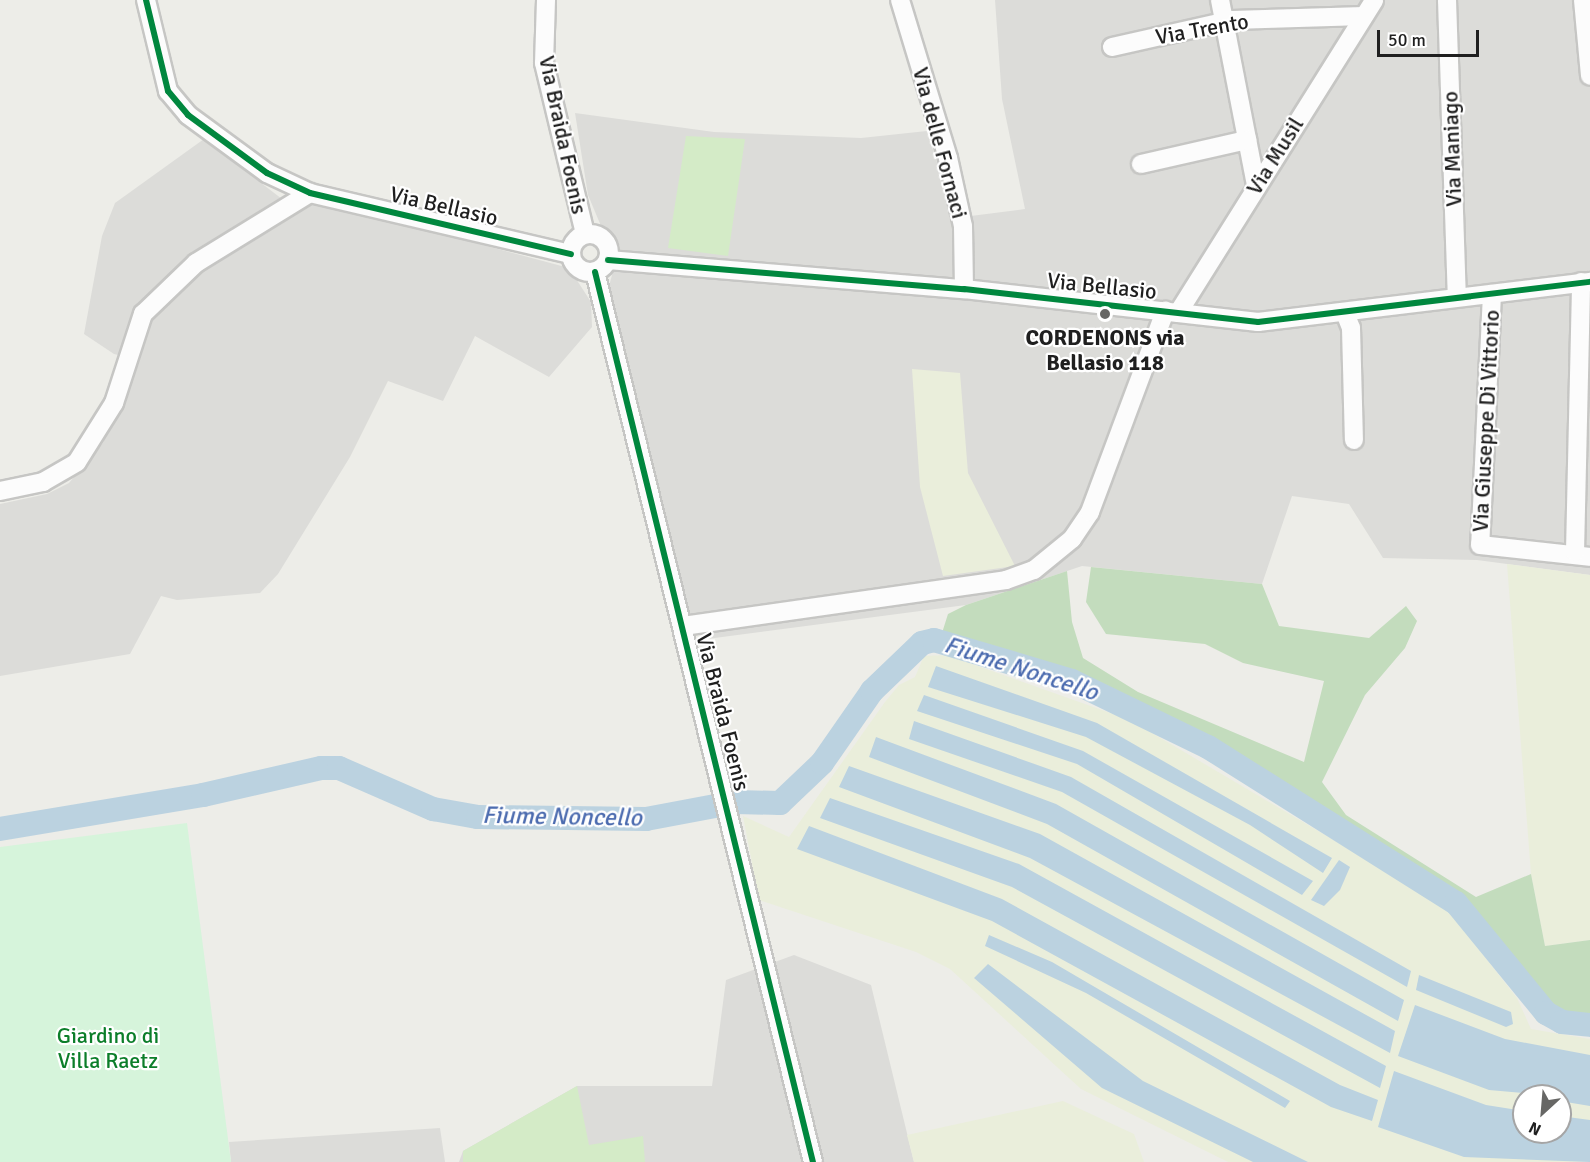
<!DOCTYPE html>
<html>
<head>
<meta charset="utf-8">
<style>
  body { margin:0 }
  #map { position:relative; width:1590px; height:1162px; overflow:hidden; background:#edede8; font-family:Signika,sans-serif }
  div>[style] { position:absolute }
  .residential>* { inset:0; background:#dcdcd9 }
  .farmland>* { inset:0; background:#eaeedb }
  .grass>* { inset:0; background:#d4ebc7 }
  .forest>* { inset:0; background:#c3dcbd }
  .park>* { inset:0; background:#d6f4db }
  .water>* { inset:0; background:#bbd2e0 }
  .river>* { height:24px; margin:-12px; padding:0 12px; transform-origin:12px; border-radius:12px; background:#bbd2e0 }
  .roads { filter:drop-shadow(2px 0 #c6c6c4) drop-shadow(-2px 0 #c6c6c4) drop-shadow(0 2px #c6c6c4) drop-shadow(0 -2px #c6c6c4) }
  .minor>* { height:18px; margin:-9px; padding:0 9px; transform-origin:9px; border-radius:9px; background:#fcfcfc }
  .minor>.ring { margin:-9px; padding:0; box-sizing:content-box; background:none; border:18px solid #fcfcfc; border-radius:50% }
  .cycleway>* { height:6px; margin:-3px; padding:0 3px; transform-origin:3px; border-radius:3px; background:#00873e }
  .dots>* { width:16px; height:16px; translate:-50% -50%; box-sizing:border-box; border:3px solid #fff; border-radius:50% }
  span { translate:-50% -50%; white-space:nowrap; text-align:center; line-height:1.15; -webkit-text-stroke:4.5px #fff; paint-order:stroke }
  .street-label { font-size:22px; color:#1f1f1f }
  .poi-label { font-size:22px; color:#1f1f1f; font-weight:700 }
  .park-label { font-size:22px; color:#0c7e2a }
  .water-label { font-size:24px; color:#4b6baf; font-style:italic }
  .north { position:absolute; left:1512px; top:1084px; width:60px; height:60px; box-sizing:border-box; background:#fff; border:2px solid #a5a5a5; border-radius:50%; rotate:206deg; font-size:16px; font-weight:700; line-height:24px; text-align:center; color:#1f1f1f }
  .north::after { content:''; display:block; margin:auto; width:21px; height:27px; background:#676765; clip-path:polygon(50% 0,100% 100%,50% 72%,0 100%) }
  .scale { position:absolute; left:1377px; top:30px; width:102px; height:27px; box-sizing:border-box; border:3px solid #1f1f1f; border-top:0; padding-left:8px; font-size:18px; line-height:21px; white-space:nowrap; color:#1f1f1f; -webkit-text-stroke:4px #fff; paint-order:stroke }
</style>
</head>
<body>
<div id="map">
  <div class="residential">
    <div style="clip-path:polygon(995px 0,1590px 0,1590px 575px,1477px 560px,1383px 558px,1349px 504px,1292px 496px,1262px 584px,1082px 566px,966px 605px,707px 639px,688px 612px,609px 286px,620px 246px,601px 226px,588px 195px,575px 113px,714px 132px,861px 138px,927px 131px,955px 218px,1025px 209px,1002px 99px)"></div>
    <div style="clip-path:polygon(204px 139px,282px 199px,334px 205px,569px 268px,591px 302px,592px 327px,549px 377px,475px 336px,443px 401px,388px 381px,350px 457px,278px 574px,260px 593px,177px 600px,161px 596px,130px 654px,0 676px,0 504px,47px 494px,69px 483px,103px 443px,132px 358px,114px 354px,84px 334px,102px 236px,115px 203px)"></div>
    <div style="clip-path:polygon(794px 955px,871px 985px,914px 1162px,459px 1162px,463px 1151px,577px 1086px,712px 1086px,726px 980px)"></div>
    <div style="clip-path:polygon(440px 1128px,445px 1162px,231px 1162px,229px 1142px)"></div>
  </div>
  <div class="farmland">
    <div style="clip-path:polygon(912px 369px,960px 373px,968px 473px,1015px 566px,943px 576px,920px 487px)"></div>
    <div style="clip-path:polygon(1507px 564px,1590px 575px,1590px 940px,1545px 946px,1531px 874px)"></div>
    <div style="clip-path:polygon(evenodd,947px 655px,1130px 720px,1444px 905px,1517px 998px,1531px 1029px,1590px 1039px,1590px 1162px,1228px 1162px,1081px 1089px,950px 969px,916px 952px,759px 900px,743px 816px,789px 837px,885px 702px,899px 685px,915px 677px,924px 656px,947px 655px,1524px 1096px,1560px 1096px,1560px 1132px,1524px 1132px,1524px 1096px)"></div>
    <div style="clip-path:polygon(1063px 1101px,1134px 1134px,1144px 1162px,914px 1162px,907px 1135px)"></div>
  </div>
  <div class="grass">
    <div style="clip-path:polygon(686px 136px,745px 139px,728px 256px,668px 248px)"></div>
    <div style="clip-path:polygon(577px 1086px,589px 1145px,643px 1136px,645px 1162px,463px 1162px,463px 1151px)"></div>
  </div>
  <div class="forest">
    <div style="clip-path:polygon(1091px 567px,1262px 584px,1279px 626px,1369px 638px,1406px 606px,1417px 621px,1405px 648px,1365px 695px,1322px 782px,1346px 815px,1476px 897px,1531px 874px,1545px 946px,1590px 940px,1590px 1025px,1562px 1022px,1546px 1013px,1456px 903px,1208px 747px,1093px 689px,950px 643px,942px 633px,948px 614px,966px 605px,1067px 571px,1072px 622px,1083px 658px,1138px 692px,1304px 762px,1324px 681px,1243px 663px,1205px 644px,1106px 634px,1086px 602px)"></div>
  </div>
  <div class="park">
    <div style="clip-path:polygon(187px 823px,231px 1162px,0 1162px,0 847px)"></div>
  </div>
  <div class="water">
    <div style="clip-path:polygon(936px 666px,1097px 723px,1332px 858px,1323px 873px,1250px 825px,1086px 737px,928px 687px)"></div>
    <div style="clip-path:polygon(924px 695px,1083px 751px,1313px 881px,1302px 895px,1077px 764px,917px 711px)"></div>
    <div style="clip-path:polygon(914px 721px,1071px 777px,1411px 971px,1407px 987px,1062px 792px,909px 739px)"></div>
    <div style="clip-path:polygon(876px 737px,1056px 804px,1404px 1000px,1398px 1021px,1047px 824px,869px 757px)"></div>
    <div style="clip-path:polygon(849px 766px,1040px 834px,1395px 1031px,1390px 1053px,1030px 858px,839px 787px)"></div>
    <div style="clip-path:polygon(830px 798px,1019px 864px,1386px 1066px,1380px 1088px,1012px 887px,820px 818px)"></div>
    <div style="clip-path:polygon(809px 826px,1002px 899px,1340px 1085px,1378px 1100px,1372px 1121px,1331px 1107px,992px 921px,797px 849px)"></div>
    <div style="clip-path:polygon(1339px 860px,1350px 867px,1340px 890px,1324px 906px,1311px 900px)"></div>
    <div style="clip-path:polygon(989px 935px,1052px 962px,1290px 1101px,1285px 1108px,1086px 993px,985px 946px)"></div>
    <div style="clip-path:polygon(988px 964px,1143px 1081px,1308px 1162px,1253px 1162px,1102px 1088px,974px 978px)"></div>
    <div style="clip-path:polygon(1419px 975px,1511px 1012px,1513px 1024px,1506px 1027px,1416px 990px)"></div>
    <div style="clip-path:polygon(1415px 1005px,1505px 1039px,1590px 1055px,1590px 1106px,1560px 1101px,1560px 1096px,1489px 1090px,1398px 1056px)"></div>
    <div style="clip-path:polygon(1394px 1071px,1486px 1105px,1524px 1111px,1524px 1132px,1560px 1132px,1560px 1116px,1590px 1120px,1590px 1162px,1464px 1157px,1378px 1127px)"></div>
  </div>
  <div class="river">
    <div style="left:0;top:829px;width:206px;rotate:-9.5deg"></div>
    <div style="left:203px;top:795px;width:121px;rotate:-12.9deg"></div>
    <div style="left:321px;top:768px;width:18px"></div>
    <div style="left:339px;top:768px;width:103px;rotate:23.6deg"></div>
    <div style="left:433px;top:809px;width:46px;rotate:10.1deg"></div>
    <div style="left:478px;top:817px;width:168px;rotate:0.7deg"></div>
    <div style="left:646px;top:819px;width:92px;rotate:-10.7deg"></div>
    <div style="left:736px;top:802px;width:44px;rotate:1.3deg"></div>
    <div style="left:780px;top:803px;width:58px;rotate:-43.6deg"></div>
    <div style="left:822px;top:763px;width:88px;rotate:-55.2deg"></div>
    <div style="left:872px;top:691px;width:69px;rotate:-43.8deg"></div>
    <div style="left:922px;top:643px;width:12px;rotate:-14deg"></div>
    <div style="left:934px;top:640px;width:144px;rotate:16.5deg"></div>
    <div style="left:1072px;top:681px;width:151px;rotate:25.9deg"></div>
    <div style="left:1208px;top:747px;width:293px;rotate:32.2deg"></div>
    <div style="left:1456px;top:903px;width:142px;rotate:50.7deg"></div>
    <div style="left:1546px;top:1013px;width:18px;rotate:29deg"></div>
    <div style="left:1562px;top:1022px;width:28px;rotate:6deg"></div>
  </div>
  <div class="roads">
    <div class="minor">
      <div style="left:146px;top:0;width:94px;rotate:76.4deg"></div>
      <div style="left:168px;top:91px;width:31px;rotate:50deg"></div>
      <div style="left:188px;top:115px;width:98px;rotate:36.3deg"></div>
      <div style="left:267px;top:173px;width:47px;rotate:24.9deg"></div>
      <div style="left:310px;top:193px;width:268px;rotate:13.2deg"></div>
      <div style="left:546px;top:0;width:63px;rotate:91.8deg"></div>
      <div style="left:544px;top:63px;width:176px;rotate:76.5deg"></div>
      <div style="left:900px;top:0;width:165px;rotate:73.1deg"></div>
      <div style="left:948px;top:158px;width:70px;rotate:77.6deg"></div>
      <div style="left:963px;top:226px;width:63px;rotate:89.1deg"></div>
      <div style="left:1220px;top:0;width:189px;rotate:79deg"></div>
      <div style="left:1447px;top:0;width:297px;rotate:88.1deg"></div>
      <div style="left:1583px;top:0;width:76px;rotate:84.7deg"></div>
      <div style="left:1112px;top:47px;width:123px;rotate:-12.7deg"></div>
      <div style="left:1232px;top:20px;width:132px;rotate:-1.7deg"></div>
      <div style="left:1141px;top:164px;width:109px;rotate:-12.8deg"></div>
      <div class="ring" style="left:571px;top:234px;width:20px;height:20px"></div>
      <div style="left:608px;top:260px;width:357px;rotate:4.7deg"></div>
      <div style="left:964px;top:289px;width:296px;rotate:6.4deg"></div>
      <div style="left:1258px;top:322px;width:334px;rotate:-6.9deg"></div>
      <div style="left:595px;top:272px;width:916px;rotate:76.24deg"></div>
      <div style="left:1492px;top:294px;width:251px;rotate:92.7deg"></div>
      <div style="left:1480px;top:545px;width:111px;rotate:6.2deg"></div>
      <div style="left:1178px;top:313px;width:369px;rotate:-57.9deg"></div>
      <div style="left:1345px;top:313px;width:16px;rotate:68deg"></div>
      <div style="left:1351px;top:328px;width:112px;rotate:88.5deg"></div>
      <div style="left:0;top:491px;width:44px;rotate:-11.8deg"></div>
      <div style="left:43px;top:482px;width:39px;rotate:-30deg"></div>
      <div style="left:77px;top:462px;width:70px;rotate:-57.9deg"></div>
      <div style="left:114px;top:403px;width:94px;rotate:-72deg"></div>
      <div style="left:143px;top:314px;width:74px;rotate:-43.9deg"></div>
      <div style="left:196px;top:263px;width:134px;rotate:-31.6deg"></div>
      <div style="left:1575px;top:552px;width:270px;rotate:-88.7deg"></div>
      <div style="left:683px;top:626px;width:326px;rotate:-8.1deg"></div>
      <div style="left:1006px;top:580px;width:30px;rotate:-20deg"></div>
      <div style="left:1034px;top:570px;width:49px;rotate:-39.2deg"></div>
      <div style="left:1072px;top:539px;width:32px;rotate:-56deg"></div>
      <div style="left:1090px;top:512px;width:215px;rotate:-69.5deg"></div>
    </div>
  </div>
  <div class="cycleway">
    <div style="left:146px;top:0;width:94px;rotate:76.4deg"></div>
    <div style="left:168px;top:91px;width:31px;rotate:50deg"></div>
    <div style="left:188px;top:115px;width:98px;rotate:36.3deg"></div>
    <div style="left:267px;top:173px;width:47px;rotate:24.9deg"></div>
    <div style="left:310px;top:193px;width:268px;rotate:13.2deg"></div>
    <div style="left:608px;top:260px;width:357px;rotate:4.7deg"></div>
    <div style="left:964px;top:289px;width:296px;rotate:6.4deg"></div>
    <div style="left:1258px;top:322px;width:334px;rotate:-6.9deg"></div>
    <div style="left:595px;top:272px;width:916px;rotate:76.24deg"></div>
  </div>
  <div class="dots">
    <div style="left:1105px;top:314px;background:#676765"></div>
  </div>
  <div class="street-label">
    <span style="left:1202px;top:29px;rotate:-10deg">Via Trento</span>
    <span style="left:563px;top:135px;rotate:78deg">Via Braida Foenis</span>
    <span style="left:940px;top:143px;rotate:75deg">Via delle Fornaci</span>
    <span style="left:1452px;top:149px;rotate:-92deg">Via Maniago</span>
    <span style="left:1275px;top:156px;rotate:-58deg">Via Musil</span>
    <span style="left:444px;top:206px;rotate:13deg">Via Bellasio</span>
    <span style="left:1102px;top:286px;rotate:6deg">Via Bellasio</span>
    <span style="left:1486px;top:421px;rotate:-87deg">Via Giuseppe Di Vittorio</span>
    <span style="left:723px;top:712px;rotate:76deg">Via Braida Foenis</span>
  </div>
  <div class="poi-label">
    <span style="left:1105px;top:350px">CORDENONS via<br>Bellasio 118</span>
  </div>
  <div class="park-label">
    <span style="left:108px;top:1048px">Giardino di<br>Villa Raetz</span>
  </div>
  <div class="water-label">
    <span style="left:1021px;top:669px;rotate:18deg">Fiume Noncello</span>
    <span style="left:562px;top:817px;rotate:1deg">Fiume Noncello</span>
  </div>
  <div class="north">N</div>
  <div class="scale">50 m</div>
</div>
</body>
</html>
